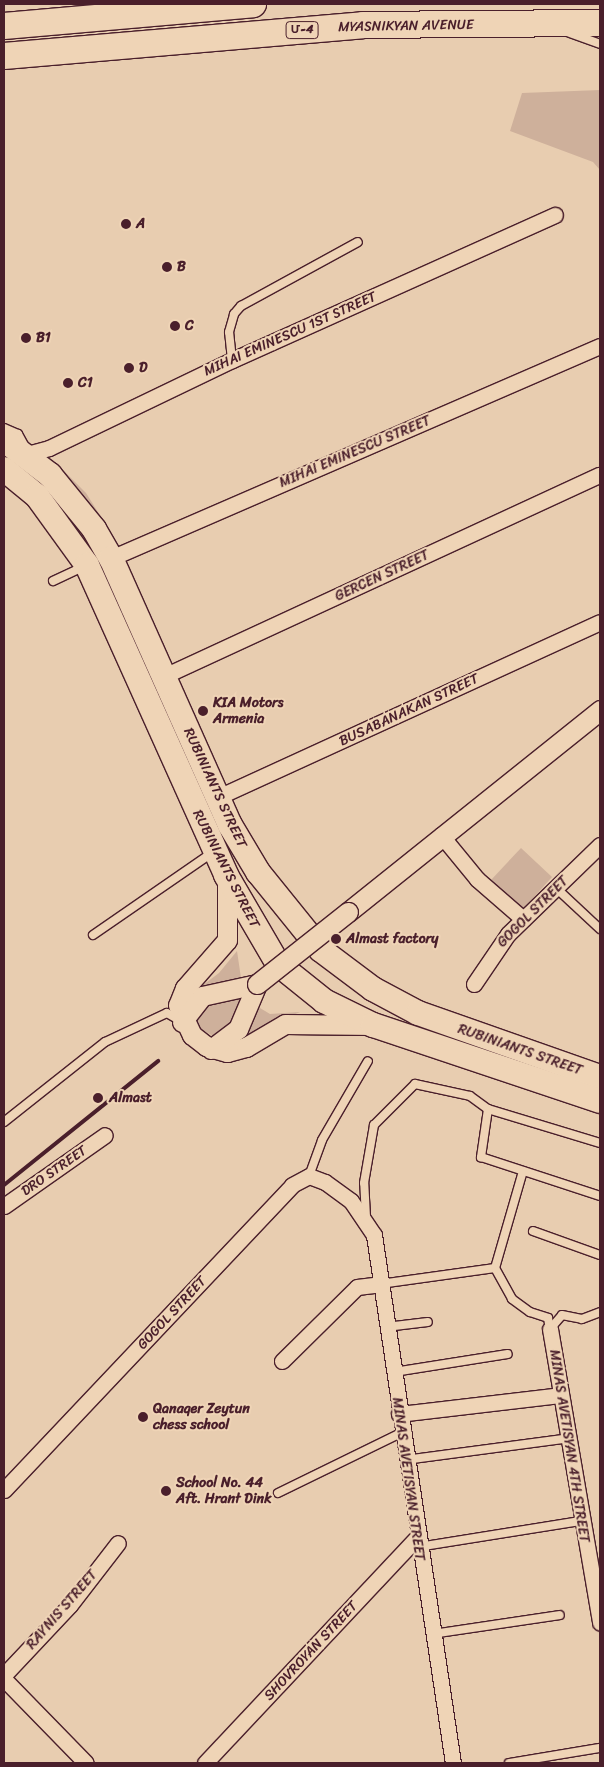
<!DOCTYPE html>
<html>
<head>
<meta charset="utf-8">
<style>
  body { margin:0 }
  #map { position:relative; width:604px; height:1767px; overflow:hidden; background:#e8cdb0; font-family:Sriracha,"Noto Sans Armenian",sans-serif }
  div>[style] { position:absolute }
  .green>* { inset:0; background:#ceb09b }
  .roads { filter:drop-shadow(1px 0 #4a1f2b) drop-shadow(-1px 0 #4a1f2b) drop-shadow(0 1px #4a1f2b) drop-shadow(0 -1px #4a1f2b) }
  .service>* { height:8px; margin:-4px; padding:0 4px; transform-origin:4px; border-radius:4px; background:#efd4b6 }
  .minor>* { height:15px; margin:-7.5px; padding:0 7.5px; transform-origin:7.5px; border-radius:7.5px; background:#efd4b6 }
  .tertiary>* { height:19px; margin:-9.5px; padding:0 9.5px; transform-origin:9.5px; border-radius:9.5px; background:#efd4b6 }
  .primary>* { height:24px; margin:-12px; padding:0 12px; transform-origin:12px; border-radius:12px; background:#efd4b6 }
  .trunk>* { height:26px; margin:-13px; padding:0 13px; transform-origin:13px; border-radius:13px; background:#efd4b6 }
  .rail>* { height:4px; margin:-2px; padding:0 2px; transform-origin:2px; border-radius:2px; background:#4a1f2b }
  .bridges { filter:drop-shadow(1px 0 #4a1f2b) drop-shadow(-1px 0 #4a1f2b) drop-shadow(0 1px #4a1f2b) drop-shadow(0 -1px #4a1f2b) }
  .tertiary-bridge>* { height:19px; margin:-9.5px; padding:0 9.5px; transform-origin:9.5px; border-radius:9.5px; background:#efd4b6 }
  .dots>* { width:14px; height:14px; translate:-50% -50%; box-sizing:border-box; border:2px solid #efd4b6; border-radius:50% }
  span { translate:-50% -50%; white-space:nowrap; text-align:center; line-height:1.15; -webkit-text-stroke:4px #efd4b6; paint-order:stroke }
  .shield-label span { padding:1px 4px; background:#efd4b6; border:1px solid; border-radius:4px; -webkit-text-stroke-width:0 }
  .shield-label { font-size:12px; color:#4a1f2b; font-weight:700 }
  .street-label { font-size:14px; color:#4a1f2b }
  .poi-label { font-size:14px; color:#4a1f2b; font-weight:700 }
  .left { translate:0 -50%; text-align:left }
  .frame { position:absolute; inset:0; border:5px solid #4a1f2b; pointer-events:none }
</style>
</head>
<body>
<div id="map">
  <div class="green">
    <div style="clip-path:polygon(600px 90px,600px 170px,593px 162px,510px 131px,522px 93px)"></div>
    <div style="clip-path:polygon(55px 462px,86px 493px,111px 533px,105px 538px,49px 468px)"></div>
    <div style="clip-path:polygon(521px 848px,552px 877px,523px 909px,491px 880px)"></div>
    <div style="clip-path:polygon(237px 951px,241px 978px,195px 991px,219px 973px)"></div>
    <div style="clip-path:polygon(243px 995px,236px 1019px,213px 1036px,201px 1029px,197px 1020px,200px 1005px)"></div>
    <div style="clip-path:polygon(255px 1005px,270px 1014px,300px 1012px,232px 1041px)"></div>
  </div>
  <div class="roads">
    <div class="service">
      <div style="left:570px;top:33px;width:32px;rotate:20deg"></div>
      <div style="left:232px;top:360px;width:28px;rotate:-96deg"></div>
      <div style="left:229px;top:332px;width:19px;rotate:-74deg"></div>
      <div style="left:234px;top:314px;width:11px;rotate:-49deg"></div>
      <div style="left:241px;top:306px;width:133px;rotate:-28.7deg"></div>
      <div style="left:4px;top:428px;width:15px;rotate:23deg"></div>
      <div style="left:18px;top:434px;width:13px;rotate:61deg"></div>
      <div style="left:53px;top:581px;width:35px;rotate:-25deg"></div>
      <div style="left:556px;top:888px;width:60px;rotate:43deg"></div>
      <div style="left:93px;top:935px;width:145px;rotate:-34.6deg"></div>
      <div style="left:488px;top:1109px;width:49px;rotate:98.3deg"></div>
      <div style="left:481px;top:1157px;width:125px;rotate:18.1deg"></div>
      <div style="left:4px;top:1122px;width:129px;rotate:-38.4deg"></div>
      <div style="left:105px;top:1042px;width:68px;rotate:-25.1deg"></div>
      <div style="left:167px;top:1013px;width:16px;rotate:30deg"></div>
      <div style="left:523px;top:1171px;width:101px;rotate:106.1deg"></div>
      <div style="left:495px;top:1268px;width:35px;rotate:61deg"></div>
      <div style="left:512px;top:1299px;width:22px;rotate:36deg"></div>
      <div style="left:530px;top:1312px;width:19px;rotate:18deg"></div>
      <div style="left:548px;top:1318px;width:11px;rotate:80deg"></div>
      <div style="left:309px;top:1176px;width:38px;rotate:-70deg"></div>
      <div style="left:322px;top:1140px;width:91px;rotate:-59.8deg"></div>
      <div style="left:366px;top:1217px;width:34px;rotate:-93deg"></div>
      <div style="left:364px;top:1183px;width:59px;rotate:-80.2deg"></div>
      <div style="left:374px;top:1125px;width:58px;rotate:-45deg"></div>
      <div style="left:415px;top:1084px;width:56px;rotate:12.3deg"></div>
      <div style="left:470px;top:1096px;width:22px;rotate:36deg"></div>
      <div style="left:488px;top:1109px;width:117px;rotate:16.9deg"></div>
      <div style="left:533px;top:1231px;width:71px;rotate:19.7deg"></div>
      <div style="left:380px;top:1284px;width:116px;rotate:-7.9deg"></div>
      <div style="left:386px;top:1327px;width:42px;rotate:-6.8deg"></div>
      <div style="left:550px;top:1329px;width:18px;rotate:-49deg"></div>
      <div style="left:562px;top:1315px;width:20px;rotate:11deg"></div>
      <div style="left:582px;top:1319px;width:19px;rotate:-21deg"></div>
      <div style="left:394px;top:1372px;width:115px;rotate:-9deg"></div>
      <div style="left:405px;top:1460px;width:165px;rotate:-7.6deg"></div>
      <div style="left:278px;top:1493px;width:137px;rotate:-26deg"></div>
      <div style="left:418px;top:1547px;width:165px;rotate:-9.1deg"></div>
      <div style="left:432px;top:1634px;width:129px;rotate:-8.4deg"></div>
      <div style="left:509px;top:1763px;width:92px;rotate:-9.4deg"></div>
    </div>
    <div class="minor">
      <div style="left:27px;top:454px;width:23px;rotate:-15deg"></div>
      <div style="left:49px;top:448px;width:203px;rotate:-25.7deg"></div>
      <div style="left:232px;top:360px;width:354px;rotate:-24.2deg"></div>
      <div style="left:111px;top:558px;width:533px;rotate:-23.44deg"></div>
      <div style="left:164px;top:676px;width:480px;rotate:-24.8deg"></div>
      <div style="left:218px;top:797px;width:420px;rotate:-24.6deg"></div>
      <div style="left:441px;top:835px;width:57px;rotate:50.7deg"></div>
      <div style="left:477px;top:879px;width:61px;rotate:41deg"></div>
      <div style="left:474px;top:984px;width:60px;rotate:-55.8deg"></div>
      <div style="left:508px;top:934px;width:128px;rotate:-44.1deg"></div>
      <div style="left:4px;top:1206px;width:123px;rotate:-35.1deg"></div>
      <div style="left:550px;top:1329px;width:298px;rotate:80.3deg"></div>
      <div style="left:282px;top:1361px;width:105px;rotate:-44.6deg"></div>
      <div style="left:357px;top:1287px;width:23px;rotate:-7deg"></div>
      <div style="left:399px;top:1414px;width:163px;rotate:-6.7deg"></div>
      <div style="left:4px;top:1490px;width:419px;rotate:-46.6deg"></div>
      <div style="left:292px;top:1185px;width:19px;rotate:-28deg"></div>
      <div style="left:309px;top:1176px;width:17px;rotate:21deg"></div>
      <div style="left:325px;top:1182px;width:32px;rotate:36deg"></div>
      <div style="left:351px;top:1201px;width:41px;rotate:55.9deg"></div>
      <div style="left:374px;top:1235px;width:534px;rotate:81.49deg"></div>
      <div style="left:4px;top:1675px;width:96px;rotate:-46.7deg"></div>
      <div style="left:70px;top:1605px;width:78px;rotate:-52.3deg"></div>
      <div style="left:4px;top:1679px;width:117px;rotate:45.7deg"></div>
      <div style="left:205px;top:1763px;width:308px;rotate:-46.8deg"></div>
    </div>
    <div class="tertiary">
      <div style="left:227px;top:881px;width:59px;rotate:90deg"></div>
      <div style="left:227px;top:940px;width:64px;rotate:131.2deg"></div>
      <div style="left:185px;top:988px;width:18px;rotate:112deg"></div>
      <div style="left:178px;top:1005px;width:33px;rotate:65deg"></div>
      <div style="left:192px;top:1035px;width:18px;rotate:38deg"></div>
      <div style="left:206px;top:1046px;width:22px;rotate:16deg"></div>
      <div style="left:227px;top:1052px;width:20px;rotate:-15deg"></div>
      <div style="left:246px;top:1047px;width:45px;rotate:-30.5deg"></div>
      <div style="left:285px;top:1024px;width:88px;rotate:0.7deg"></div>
      <div style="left:348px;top:912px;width:323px;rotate:-38.7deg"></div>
      <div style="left:182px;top:1022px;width:33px;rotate:-52deg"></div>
      <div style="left:202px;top:996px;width:56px;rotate:-12.3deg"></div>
      <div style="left:211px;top:1049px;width:34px;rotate:-37deg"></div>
      <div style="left:238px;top:1029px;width:49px;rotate:-67.1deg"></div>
    </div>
    <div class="primary">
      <div style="left:4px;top:440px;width:58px;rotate:37.3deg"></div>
      <div style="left:50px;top:475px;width:70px;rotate:50.8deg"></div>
      <div style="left:94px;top:529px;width:34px;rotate:60deg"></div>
      <div style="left:111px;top:558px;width:292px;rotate:66deg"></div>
      <div style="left:230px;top:825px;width:55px;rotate:59.2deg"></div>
      <div style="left:258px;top:872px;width:100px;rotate:51.1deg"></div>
      <div style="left:321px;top:950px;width:65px;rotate:36.9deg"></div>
      <div style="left:373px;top:989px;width:51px;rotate:28.1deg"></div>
      <div style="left:418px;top:1013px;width:193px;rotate:19.4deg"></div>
      <div style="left:4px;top:469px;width:43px;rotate:39.3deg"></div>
      <div style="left:37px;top:496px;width:85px;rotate:54.1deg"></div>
      <div style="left:87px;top:565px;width:340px;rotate:65.8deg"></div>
      <div style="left:226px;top:875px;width:103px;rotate:59.7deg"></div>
      <div style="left:278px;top:964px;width:59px;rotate:38.8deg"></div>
      <div style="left:324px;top:1001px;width:55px;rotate:26.1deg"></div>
      <div style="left:373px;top:1025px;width:239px;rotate:18.5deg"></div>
    </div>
    <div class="trunk">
      <div style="left:4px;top:26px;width:250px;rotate:-5deg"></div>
      <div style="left:4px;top:56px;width:360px;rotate:-4.9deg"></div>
      <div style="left:363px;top:25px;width:237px;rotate:-0.5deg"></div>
    </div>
  </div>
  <div class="rail">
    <div style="left:4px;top:1185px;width:198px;rotate:-38.8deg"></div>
  </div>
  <div class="bridges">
    <div class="tertiary-bridge">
      <div style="left:257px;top:984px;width:116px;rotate:-38.4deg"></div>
    </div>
  </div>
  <div class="dots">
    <div style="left:126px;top:224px;background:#4a1f2b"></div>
    <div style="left:167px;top:267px;background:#4a1f2b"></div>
    <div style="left:175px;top:326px;background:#4a1f2b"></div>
    <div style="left:26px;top:338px;background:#4a1f2b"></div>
    <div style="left:129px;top:368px;background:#4a1f2b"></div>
    <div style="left:68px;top:383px;background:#4a1f2b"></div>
    <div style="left:203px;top:711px;background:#4a1f2b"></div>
    <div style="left:336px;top:939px;background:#4a1f2b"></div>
    <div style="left:98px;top:1098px;background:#4a1f2b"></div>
    <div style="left:143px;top:1417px;background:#4a1f2b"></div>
    <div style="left:166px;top:1491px;background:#4a1f2b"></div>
  </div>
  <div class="shield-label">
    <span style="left:302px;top:30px">Մ-4</span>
  </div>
  <div class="street-label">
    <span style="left:406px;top:26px;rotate:-1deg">MYASNIKYAN AVENUE</span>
    <span style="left:290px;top:334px;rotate:-24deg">MIHAI EMINESCU 1ST STREET</span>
    <span style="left:355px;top:452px;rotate:-23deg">MIHAI EMINESCU STREET</span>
    <span style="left:382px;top:576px;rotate:-25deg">GERCEN STREET</span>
    <span style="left:409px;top:710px;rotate:-25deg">BUSABANAKAN STREET</span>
    <span style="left:215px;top:788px;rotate:65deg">RUBINIANTS STREET</span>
    <span style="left:226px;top:869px;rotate:63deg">RUBINIANTS STREET</span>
    <span style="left:533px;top:912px;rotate:-45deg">GOGOL STREET</span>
    <span style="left:520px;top:1050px;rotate:19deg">RUBINIANTS STREET</span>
    <span style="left:54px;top:1171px;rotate:-35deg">DRO STREET</span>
    <span style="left:172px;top:1313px;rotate:-47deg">GOGOL STREET</span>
    <span style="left:569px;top:1446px;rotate:81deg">MINAS AVETISYAN 4TH STREET</span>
    <span style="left:408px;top:1479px;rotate:82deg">MINAS AVETISYAN STREET</span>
    <span style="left:62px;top:1610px;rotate:-49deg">RAYNIS STREET</span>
    <span style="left:311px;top:1651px;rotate:-47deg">SHOVROYAN STREET</span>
  </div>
  <div class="poi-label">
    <span class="left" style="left:136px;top:224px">A</span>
    <span class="left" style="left:177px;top:267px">B</span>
    <span class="left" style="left:185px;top:326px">C</span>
    <span class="left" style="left:36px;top:338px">B1</span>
    <span class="left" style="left:139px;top:368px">D</span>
    <span class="left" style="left:78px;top:383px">C1</span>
    <span class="left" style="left:213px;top:711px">KIA Motors<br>Armenia</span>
    <span class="left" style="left:346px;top:939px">Almast factory</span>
    <span class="left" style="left:109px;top:1098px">Almast</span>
    <span class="left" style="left:153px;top:1417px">Qanaqer Zeytun<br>chess school</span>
    <span class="left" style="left:176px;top:1491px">School No. 44<br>Aft. Hrant Dink</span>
  </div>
  <div class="frame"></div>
</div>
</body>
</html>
